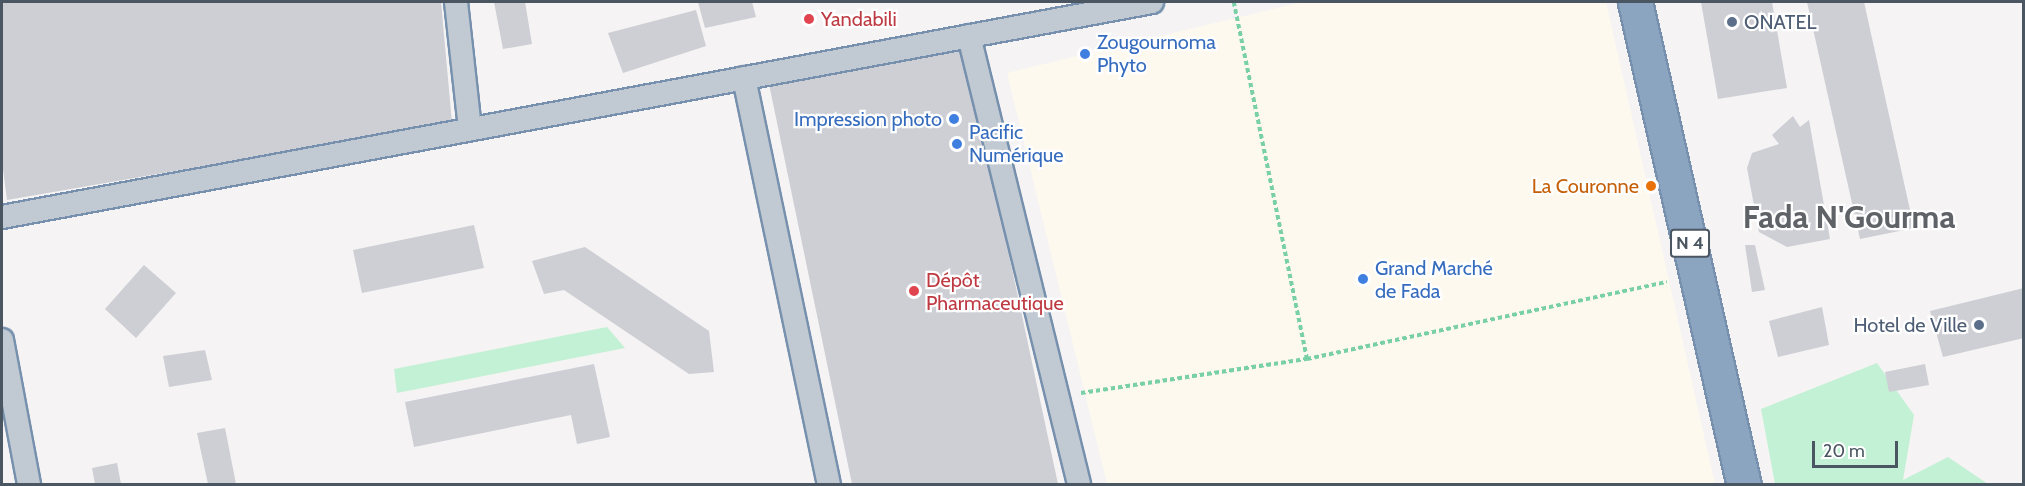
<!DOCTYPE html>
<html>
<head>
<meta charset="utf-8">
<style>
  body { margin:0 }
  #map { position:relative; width:2025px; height:486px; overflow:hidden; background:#f5f3f3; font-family:Cabin,sans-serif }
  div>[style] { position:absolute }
  .commercial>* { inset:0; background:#fdf9ef }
  .green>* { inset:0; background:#c3f1d5 }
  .building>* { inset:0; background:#cdcfd5 }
  .path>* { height:4px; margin-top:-2px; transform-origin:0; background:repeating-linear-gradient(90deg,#7ad0a6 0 4.5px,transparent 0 7.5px) }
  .roads { filter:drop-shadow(2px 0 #7690ad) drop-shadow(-2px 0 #7690ad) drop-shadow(0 2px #7690ad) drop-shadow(0 -2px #7690ad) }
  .street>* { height:22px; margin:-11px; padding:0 11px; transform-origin:11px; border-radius:11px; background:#c1cad2 }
  .highway>* { height:33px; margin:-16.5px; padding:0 16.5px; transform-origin:16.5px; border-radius:16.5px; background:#8ba5c1 }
  .dots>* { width:16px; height:16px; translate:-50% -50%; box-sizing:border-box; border:3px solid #fff; border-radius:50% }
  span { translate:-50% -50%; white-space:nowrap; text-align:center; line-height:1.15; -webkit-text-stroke:4.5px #fff; paint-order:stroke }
  .shield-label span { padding:2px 4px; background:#fff; border:2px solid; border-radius:4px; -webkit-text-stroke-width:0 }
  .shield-label { font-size:18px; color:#4a5661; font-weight:700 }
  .health-label { font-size:20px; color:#be3a42 }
  .left { translate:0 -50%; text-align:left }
  .service-label { font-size:20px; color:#4e5e75 }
  .right { translate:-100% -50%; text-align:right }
  .shop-label { font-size:20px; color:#366cbe }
  .food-label { font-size:20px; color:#c56008 }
  .town-label { font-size:32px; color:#5f6368; font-weight:700 }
  .frame { position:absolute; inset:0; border:3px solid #4a5661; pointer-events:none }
  .scale { position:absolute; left:1812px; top:441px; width:86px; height:27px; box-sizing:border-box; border:3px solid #4a5661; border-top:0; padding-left:8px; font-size:18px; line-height:21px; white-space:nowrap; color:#4a5661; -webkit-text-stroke:4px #fff; paint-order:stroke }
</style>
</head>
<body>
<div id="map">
  <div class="commercial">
    <div style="clip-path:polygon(1302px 2px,1606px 2px,1715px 484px,1107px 484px,1007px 73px)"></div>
  </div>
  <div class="green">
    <div style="clip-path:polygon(607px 327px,625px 348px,397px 393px,394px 369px)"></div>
    <div style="clip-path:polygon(1877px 363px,1914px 415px,1903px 480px,1948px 457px,1988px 484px,1775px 484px,1761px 409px)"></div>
  </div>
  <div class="building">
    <div style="clip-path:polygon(2px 2px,441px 2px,452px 123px,7px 200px,2px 161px)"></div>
    <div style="clip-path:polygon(494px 2px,525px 2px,532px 44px,503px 49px)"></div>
    <div style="clip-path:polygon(698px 2px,752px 2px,756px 17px,705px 28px)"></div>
    <div style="clip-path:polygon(1701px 2px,1772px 2px,1787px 88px,1718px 99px)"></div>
    <div style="clip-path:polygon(1807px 2px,1864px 2px,1914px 228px,1860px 239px)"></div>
    <div style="clip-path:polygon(696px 10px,706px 46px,623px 73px,608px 33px)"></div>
    <div style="clip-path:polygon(965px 49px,1058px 484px,852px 484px,769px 84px)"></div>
    <div style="clip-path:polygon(1793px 116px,1800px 127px,1809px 120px,1830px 239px,1787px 247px,1759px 232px,1747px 168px,1752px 153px,1779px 144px,1772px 135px)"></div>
    <div style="clip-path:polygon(474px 225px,484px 268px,362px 293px,353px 250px)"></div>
    <div style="clip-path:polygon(1745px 245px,1755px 245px,1765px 290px,1752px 292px)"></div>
    <div style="clip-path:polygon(585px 247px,709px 331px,714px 372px,689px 374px,564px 290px,544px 294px,532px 261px)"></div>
    <div style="clip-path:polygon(144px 265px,176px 293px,136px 338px,105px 309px)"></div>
    <div style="clip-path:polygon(2024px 288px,2024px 338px,1943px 357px,1930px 311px)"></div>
    <div style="clip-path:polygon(1822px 307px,1829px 345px,1778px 357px,1769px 321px)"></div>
    <div style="clip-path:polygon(205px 350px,212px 380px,169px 387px,163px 356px)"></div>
    <div style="clip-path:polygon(594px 364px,610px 437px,577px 444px,571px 415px,414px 447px,405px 402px)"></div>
    <div style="clip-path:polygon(1925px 364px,1929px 385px,1889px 392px,1885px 372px)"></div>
    <div style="clip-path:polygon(225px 428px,236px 484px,208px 484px,197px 433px)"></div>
    <div style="clip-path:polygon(117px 463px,121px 484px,95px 484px,92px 468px)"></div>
  </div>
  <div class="path">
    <div style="left:1307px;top:359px;width:368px;rotate:-12.1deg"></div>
    <div style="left:1081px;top:393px;width:229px;rotate:-8.6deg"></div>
    <div style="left:1307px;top:359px;width:364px;rotate:-101.6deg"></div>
  </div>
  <div class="roads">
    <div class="street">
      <div style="left:456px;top:2px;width:128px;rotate:83.7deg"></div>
      <div style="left:969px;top:36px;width:461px;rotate:76.2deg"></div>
      <div style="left:744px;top:78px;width:415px;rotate:78.2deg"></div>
      <div style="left:2px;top:217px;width:1170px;rotate:-10.59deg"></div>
      <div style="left:2px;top:340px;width:147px;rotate:79.4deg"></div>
    </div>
    <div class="highway">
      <div style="left:1635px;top:2px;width:494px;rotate:77.3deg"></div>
    </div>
  </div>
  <div class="dots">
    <div style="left:809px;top:19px;background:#e0444e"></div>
    <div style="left:1732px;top:22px;background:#5c6f8a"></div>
    <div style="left:1085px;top:54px;background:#3f7fe0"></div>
    <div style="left:954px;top:119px;background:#3f7fe0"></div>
    <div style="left:957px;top:144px;background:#3f7fe0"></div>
    <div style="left:1651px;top:186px;background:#e8710a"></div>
    <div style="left:1363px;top:279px;background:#3f7fe0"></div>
    <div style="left:914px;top:291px;background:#e0444e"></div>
    <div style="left:1979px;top:325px;background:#5c6f8a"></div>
  </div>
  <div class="shield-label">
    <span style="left:1690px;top:243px">N 4</span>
  </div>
  <div class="health-label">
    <span class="left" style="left:821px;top:19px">Yandabili</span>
    <span class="left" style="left:926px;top:292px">Dépôt<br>Pharmaceutique</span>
  </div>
  <div class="service-label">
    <span class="left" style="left:1744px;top:22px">ONATEL</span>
    <span class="right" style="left:1967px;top:325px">Hotel de Ville</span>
  </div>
  <div class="shop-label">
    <span class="left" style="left:1097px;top:54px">Zougournoma<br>Phyto</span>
    <span class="right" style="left:942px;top:119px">Impression photo</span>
    <span class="left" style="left:969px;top:144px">Pacific<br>Numérique</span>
    <span class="left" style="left:1375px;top:280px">Grand Marché<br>de Fada</span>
  </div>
  <div class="food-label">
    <span class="right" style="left:1639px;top:186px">La Couronne</span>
  </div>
  <div class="town-label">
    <span style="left:1849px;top:217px">Fada N'Gourma</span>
  </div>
  <div class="frame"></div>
  <div class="scale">20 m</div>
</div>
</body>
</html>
